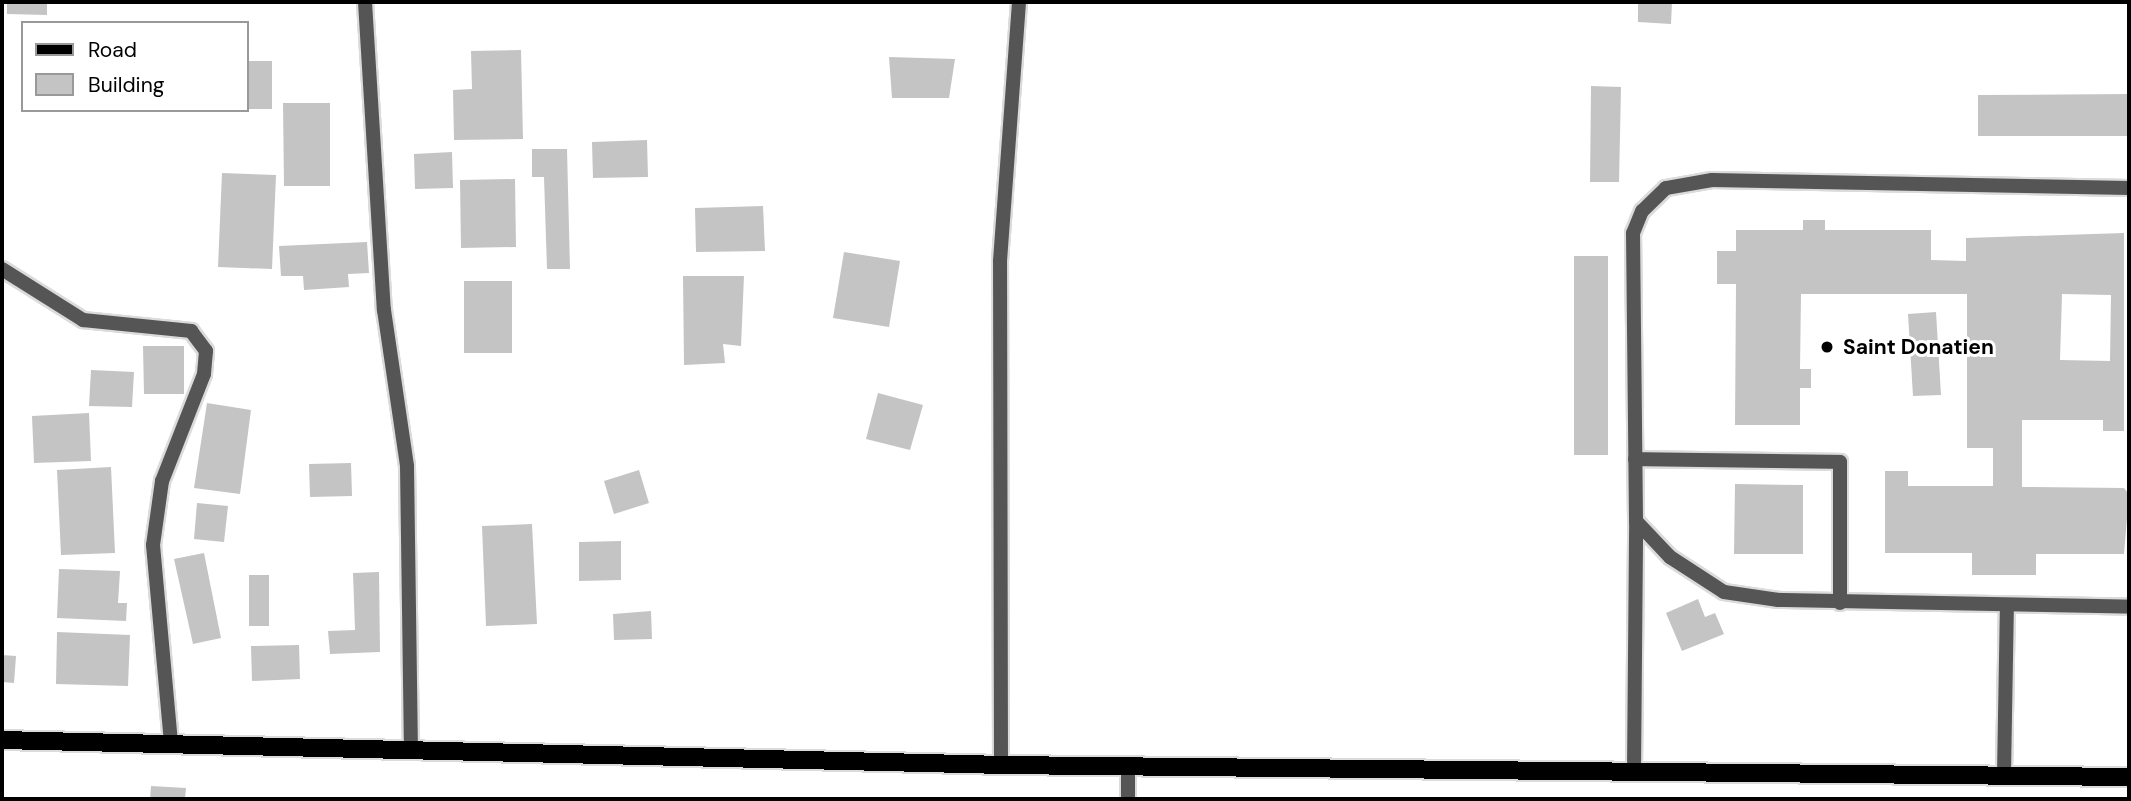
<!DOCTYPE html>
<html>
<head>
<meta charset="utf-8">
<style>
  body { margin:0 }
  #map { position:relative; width:2131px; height:801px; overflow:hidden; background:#fff; font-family:"DM Sans",sans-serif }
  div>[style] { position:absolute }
  .building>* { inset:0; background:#c4c4c4 }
  .roads { filter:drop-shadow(2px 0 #dbdbdb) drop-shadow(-2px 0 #dbdbdb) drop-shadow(0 2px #dbdbdb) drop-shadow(0 -2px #dbdbdb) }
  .lane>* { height:14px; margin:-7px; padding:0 7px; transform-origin:7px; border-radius:7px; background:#555 }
  .street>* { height:14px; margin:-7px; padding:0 7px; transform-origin:7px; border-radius:7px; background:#555 }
  .primary>* { height:18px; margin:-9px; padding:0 9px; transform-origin:9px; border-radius:9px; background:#000 }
  .dots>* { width:19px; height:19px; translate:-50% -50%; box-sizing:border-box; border:4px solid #fff; border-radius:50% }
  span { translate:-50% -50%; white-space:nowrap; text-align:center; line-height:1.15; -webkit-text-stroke:6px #fff; paint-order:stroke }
  .poi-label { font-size:21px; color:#000; font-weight:700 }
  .left { translate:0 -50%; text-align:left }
  .frame { position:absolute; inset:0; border:4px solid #000; pointer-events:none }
  .legend { position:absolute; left:21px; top:21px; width:228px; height:91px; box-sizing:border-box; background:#fff; border:2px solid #999; margin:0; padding:9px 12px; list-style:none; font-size:21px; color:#000 }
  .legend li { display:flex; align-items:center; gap:14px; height:35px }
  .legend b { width:35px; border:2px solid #999 }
</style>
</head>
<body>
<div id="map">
  <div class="building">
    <div style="clip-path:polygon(7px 2px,47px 2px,47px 15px,7px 14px)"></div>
    <div style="clip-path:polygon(1638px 2px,1672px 2px,1671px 24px,1638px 22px)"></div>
    <div style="clip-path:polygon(521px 50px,523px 139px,454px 140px,453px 90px,472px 89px,471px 51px)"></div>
    <div style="clip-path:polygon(889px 57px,955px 59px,949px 98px,892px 98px)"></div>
    <div style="clip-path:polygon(247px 61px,272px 61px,272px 109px,247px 109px)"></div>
    <div style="clip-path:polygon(1591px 86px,1621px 87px,1619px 182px,1590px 182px)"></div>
    <div style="clip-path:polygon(2129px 94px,2129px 136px,1978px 136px,1978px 95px)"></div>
    <div style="clip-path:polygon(283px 103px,330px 103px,330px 186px,284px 186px)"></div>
    <div style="clip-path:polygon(647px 140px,648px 177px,593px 178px,592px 142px)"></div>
    <div style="clip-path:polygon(532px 149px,567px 149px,570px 269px,547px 269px,544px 177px,532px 177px)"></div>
    <div style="clip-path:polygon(452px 152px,453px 188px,415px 189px,414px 154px)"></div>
    <div style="clip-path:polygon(222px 173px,276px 175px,272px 269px,218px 267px)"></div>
    <div style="clip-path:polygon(515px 179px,516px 247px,461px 248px,460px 180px)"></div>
    <div style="clip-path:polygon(763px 206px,765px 251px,696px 252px,695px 208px)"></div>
    <div style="clip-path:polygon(evenodd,1803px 220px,1825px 220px,1825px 230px,1931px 230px,1931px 260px,1966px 261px,1966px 238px,2124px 233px,2124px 431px,2103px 431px,2103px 420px,2022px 420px,2022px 487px,2124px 488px,2129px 494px,2124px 554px,2036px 554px,2036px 575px,1972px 575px,1972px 553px,1885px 553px,1885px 471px,1908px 471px,1908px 486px,1993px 486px,1993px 448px,1967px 448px,1967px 294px,1801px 294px,1800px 369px,1811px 369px,1811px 388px,1800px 388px,1800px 425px,1735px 425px,1736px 284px,1717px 284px,1717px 251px,1736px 251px,1736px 230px,1803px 230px,1803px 220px,2062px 294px,2111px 295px,2110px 361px,2060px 360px,2062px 294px)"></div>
    <div style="clip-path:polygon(367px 242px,369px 273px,348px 274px,349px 287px,304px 290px,303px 276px,281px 276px,279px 246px)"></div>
    <div style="clip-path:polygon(844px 252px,900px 261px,889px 327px,833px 318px)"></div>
    <div style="clip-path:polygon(1574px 256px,1608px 256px,1608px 455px,1574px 455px)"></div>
    <div style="clip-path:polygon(683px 276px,744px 276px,741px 346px,723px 344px,725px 363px,684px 365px)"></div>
    <div style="clip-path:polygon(464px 281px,512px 281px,512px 353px,464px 353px)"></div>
    <div style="clip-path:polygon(1936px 312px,1941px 395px,1913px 396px,1908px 314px)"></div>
    <div style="clip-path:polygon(143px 346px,184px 346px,184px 394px,144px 394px)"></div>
    <div style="clip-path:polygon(91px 370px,134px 372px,132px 407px,89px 406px)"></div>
    <div style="clip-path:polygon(878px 393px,923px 405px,910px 450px,866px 439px)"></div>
    <div style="clip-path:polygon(207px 403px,251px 410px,240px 494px,194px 488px)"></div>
    <div style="clip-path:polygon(89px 413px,91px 461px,34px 463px,32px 416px)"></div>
    <div style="clip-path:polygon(351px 463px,352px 496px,310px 497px,309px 464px)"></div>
    <div style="clip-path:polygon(111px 467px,115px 553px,61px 555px,57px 470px)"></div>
    <div style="clip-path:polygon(639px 470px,649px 503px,614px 514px,604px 481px)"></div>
    <div style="clip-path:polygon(1735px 484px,1803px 485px,1803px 554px,1734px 554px)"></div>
    <div style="clip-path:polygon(197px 503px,228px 506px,224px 542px,194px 539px)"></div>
    <div style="clip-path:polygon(532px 524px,537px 624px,486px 626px,482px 526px)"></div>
    <div style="clip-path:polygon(621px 541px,621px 580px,579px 581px,579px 542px)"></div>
    <div style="clip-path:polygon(204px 553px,221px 638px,193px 644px,174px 559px)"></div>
    <div style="clip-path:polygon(59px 569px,120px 571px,118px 603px,127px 603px,126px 621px,57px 618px)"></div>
    <div style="clip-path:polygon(379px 572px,380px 652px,330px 654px,328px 631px,355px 630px,353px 573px)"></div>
    <div style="clip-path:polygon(249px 575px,269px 575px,269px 626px,249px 626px)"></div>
    <div style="clip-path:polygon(1698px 599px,1705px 617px,1715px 613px,1724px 634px,1682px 651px,1666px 613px)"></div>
    <div style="clip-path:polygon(651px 611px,652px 639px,614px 640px,613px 614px)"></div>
    <div style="clip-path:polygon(57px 632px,130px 635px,128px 686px,56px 684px)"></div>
    <div style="clip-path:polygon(299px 645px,300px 679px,252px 681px,251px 646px)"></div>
    <div style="clip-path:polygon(2px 655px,16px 656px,14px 683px,2px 682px)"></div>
    <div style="clip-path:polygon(151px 786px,186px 788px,185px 799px,150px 799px)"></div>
  </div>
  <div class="roads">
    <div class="lane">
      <div style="left:2129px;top:188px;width:417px;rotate:-178.9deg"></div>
      <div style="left:1712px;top:180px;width:47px;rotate:170.1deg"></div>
      <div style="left:1666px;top:188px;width:33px;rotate:136deg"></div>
      <div style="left:1642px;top:211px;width:24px;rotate:112deg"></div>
      <div style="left:1633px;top:233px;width:288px;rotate:89.4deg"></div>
      <div style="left:1636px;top:521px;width:50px;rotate:46.6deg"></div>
      <div style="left:1670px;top:557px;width:64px;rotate:32.9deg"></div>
      <div style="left:1724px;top:592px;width:55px;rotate:8.4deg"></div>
      <div style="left:1778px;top:600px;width:351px;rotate:1.1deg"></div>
      <div style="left:1635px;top:459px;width:205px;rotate:0.8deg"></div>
      <div style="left:1840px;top:462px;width:141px;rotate:90deg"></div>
      <div style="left:1634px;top:770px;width:249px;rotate:-89.5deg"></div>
      <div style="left:2004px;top:773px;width:165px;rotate:-89deg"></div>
    </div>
    <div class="street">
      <div style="left:365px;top:2px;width:309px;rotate:86.5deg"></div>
      <div style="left:384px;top:310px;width:158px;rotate:81.6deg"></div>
      <div style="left:407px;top:466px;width:280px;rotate:89.2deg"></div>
      <div style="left:2px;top:269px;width:96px;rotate:32.2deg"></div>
      <div style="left:83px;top:320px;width:109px;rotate:5.8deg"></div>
      <div style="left:191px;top:331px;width:25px;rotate:53deg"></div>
      <div style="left:206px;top:351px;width:23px;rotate:95deg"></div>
      <div style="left:204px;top:374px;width:115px;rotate:111.4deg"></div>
      <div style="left:162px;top:481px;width:65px;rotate:98deg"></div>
      <div style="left:153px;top:545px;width:199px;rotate:84.8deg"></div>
      <div style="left:1001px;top:765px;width:504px;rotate:-90.11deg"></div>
      <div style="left:1000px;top:261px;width:260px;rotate:-85.8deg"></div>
      <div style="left:1128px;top:799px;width:33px;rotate:-90deg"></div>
    </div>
    <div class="primary">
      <div style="left:2px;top:740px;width:999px;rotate:1.43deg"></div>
      <div style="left:1001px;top:765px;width:1128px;rotate:0.61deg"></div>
    </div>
  </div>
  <div class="dots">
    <div style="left:1827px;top:347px;background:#000"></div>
  </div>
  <div class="poi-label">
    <span class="left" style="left:1843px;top:347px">Saint Donatien</span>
  </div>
  <div class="frame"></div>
  <ul class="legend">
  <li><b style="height:9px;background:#000"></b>Road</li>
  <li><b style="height:19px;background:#c4c4c4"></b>Building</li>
  </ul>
</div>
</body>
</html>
